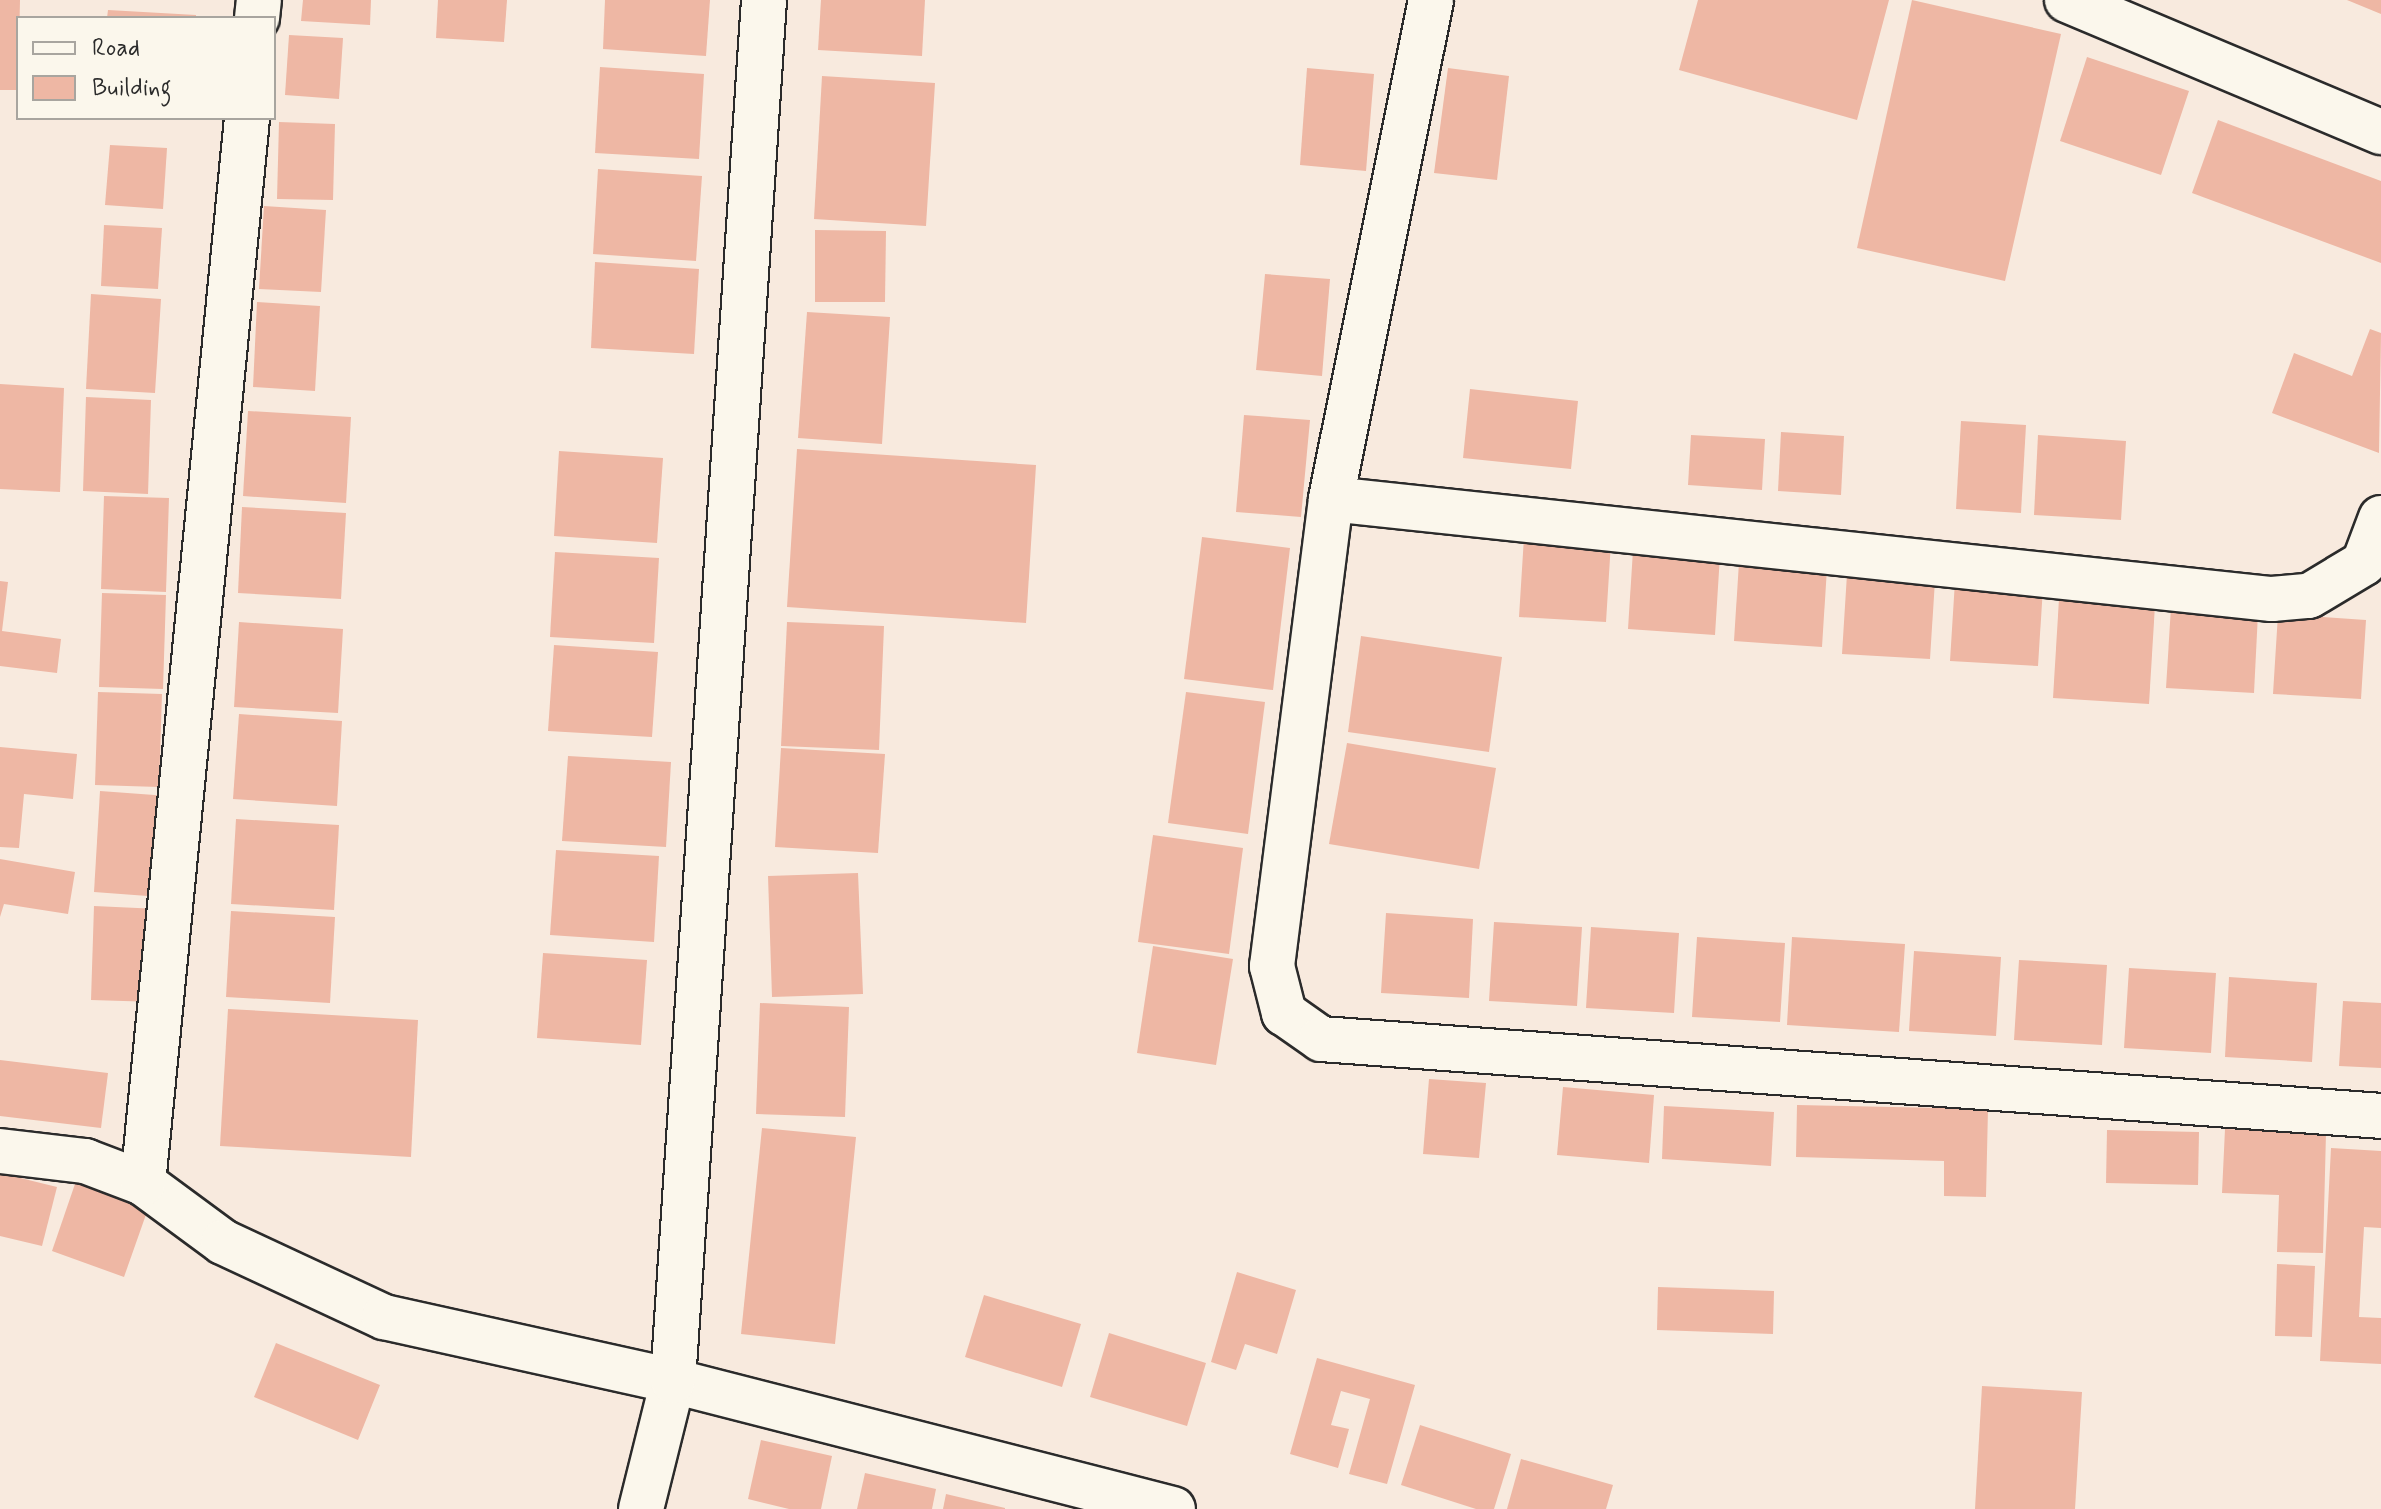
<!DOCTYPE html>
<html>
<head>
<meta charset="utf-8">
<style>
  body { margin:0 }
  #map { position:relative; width:2381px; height:1509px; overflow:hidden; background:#f8eade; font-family:Mynerve,sans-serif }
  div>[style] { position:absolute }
  .building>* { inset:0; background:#eeb7a4 }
  .roads { filter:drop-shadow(2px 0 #2b2b2b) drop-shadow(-2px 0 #2b2b2b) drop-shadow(0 2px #2b2b2b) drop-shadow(0 -2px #2b2b2b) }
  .minor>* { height:44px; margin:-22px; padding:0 22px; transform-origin:22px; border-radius:22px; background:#fbf7ec }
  span { translate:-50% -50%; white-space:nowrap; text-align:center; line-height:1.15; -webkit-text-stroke:8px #fbf7ec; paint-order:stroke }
  .legend { position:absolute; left:16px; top:16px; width:260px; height:104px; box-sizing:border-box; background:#fbf7ec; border:2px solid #a8a59f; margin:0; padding:10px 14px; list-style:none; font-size:24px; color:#2b2b2b }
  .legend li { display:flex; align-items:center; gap:16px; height:40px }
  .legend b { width:40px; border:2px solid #a8a59f }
</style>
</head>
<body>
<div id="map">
  <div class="building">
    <div style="clip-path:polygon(0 0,20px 0,18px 90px,0 90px)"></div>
    <div style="clip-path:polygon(303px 0,371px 0,370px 25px,301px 21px)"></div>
    <div style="clip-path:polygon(438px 0,507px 0,504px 42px,436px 38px)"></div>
    <div style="clip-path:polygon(605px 0,710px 0,706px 56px,603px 49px)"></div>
    <div style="clip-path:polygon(821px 0,925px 0,922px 56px,818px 50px)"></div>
    <div style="clip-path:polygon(1698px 0,1889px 0,1857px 120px,1679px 70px)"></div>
    <div style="clip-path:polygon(1912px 0,2061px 34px,2005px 281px,1857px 248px)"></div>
    <div style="clip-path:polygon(2347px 0,2381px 0,2381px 14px)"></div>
    <div style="clip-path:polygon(108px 10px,196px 15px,196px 18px,107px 18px)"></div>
    <div style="clip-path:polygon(289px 35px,343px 38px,339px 99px,285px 95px)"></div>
    <div style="clip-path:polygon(2087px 57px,2189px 91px,2161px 175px,2060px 141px)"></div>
    <div style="clip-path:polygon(600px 67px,704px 74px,699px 159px,595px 153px)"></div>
    <div style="clip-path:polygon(1307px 68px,1374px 74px,1366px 171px,1300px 165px)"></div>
    <div style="clip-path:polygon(1448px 68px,1509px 76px,1497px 180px,1434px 173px)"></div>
    <div style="clip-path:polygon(822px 76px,935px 83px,926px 226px,814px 219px)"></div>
    <div style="clip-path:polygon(2218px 120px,2381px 181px,2381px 263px,2192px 193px)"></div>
    <div style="clip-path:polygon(279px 122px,335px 124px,333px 200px,277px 199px)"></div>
    <div style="clip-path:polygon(110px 145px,167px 148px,163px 209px,105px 205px)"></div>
    <div style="clip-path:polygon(598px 169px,702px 176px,696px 261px,593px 254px)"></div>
    <div style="clip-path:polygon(264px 206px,326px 210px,321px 292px,259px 289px)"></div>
    <div style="clip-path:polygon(104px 225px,162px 228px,158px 289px,101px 286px)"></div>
    <div style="clip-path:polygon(815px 230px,886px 231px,885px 302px,815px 302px)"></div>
    <div style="clip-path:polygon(595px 262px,699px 269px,694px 354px,591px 348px)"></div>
    <div style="clip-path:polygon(1265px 274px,1330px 279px,1322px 376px,1256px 370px)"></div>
    <div style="clip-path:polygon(91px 294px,161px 299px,155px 393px,86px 389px)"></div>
    <div style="clip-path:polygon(257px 302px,320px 306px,315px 391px,253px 387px)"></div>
    <div style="clip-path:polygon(807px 312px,890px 317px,882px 444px,798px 438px)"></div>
    <div style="clip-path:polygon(2370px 329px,2381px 333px,2379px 453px,2272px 413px,2294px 353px,2352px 376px)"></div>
    <div style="clip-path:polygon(0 384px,64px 388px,60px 492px,0 489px)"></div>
    <div style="clip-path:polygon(1470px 389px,1578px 401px,1571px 469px,1463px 458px)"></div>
    <div style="clip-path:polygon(86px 397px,151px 400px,148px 494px,83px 491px)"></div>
    <div style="clip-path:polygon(248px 411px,351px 417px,346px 503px,243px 496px)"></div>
    <div style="clip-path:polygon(1244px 415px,1310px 420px,1301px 517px,1236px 512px)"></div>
    <div style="clip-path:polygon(1961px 421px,2026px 425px,2021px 513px,1956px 509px)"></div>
    <div style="clip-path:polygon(1781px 432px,1844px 436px,1841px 495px,1778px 491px)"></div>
    <div style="clip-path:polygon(1691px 435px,1765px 439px,1762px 490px,1688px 485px)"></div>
    <div style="clip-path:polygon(2038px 435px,2126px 441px,2121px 520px,2034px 515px)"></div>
    <div style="clip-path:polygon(797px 449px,1036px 465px,1026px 623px,787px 607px)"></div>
    <div style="clip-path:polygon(559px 451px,663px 458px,657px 543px,554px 536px)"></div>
    <div style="clip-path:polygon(104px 496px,169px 498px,166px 592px,101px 589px)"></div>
    <div style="clip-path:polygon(242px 507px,346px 513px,341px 599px,238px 593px)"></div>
    <div style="clip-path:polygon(1202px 537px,1290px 548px,1273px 690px,1184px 679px)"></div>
    <div style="clip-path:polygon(1524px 537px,1611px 542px,1606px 622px,1519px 617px)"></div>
    <div style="clip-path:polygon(1633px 550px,1720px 555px,1715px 635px,1628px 629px)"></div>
    <div style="clip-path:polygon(555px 552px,659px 558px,654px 643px,550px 637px)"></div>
    <div style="clip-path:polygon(1739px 562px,1827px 568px,1822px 647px,1734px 641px)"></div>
    <div style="clip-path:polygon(1847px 574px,1935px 580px,1930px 659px,1842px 654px)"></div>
    <div style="clip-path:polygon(0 581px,8px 582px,2px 631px,61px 639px,57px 673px,0 666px)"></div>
    <div style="clip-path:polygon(1955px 581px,2043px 587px,2038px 666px,1950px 661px)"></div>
    <div style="clip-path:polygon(102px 593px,166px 595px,163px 689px,99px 687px)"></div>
    <div style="clip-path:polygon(2059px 599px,2155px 605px,2149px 704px,2053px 698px)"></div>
    <div style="clip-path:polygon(2171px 607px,2258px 613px,2254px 693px,2166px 688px)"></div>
    <div style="clip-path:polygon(2278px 614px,2366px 620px,2361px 699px,2273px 694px)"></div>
    <div style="clip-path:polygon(239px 622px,343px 629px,338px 713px,234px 707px)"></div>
    <div style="clip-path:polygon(787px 622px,884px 626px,879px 750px,781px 746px)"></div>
    <div style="clip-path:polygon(1361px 636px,1502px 657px,1489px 752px,1348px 732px)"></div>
    <div style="clip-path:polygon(554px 645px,658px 652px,652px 737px,548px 731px)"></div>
    <div style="clip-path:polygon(98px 692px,162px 694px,159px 787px,95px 785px)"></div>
    <div style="clip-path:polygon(1186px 692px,1265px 702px,1248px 834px,1168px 823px)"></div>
    <div style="clip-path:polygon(239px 714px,342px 721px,337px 806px,233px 799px)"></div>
    <div style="clip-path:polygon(1347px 743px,1496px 768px,1479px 869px,1329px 844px)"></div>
    <div style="clip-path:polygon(0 747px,77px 754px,73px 799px,24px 794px,19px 848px,0 847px)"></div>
    <div style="clip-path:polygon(781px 748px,885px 754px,878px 853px,775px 847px)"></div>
    <div style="clip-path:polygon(568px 756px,671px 762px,666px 847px,562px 841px)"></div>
    <div style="clip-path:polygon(100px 791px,168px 796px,161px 897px,94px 892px)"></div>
    <div style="clip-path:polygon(236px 819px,339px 825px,334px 910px,231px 904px)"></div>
    <div style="clip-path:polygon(1153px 835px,1243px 848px,1229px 954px,1138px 942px)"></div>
    <div style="clip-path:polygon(556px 850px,659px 856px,654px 942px,550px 935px)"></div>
    <div style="clip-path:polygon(0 859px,75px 872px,68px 914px,4px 904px,0 917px)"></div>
    <div style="clip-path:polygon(858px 873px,863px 994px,772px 997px,768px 876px)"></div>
    <div style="clip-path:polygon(94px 906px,159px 909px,156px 1002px,91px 1000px)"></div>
    <div style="clip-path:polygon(231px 911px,335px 917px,330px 1003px,226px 997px)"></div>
    <div style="clip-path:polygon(1386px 913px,1473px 919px,1469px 998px,1381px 993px)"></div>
    <div style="clip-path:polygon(1494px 922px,1582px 927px,1577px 1006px,1489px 1001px)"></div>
    <div style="clip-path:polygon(1591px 927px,1679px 933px,1674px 1013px,1586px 1008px)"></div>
    <div style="clip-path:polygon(1697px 937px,1785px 943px,1780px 1022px,1692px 1017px)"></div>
    <div style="clip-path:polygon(1792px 937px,1905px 944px,1899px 1032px,1787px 1025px)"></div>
    <div style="clip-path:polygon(1153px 946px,1233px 959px,1216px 1065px,1137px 1053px)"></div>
    <div style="clip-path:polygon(1914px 951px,2001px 957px,1996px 1036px,1909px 1031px)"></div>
    <div style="clip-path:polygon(543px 953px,647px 960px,641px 1045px,537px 1038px)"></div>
    <div style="clip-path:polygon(2019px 960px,2107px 965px,2102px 1045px,2014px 1040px)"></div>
    <div style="clip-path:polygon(2129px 968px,2216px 973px,2211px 1053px,2124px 1048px)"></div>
    <div style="clip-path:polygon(2229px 977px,2317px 983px,2312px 1062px,2225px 1057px)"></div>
    <div style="clip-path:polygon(2343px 1001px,2381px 1003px,2381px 1068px,2339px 1066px)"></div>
    <div style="clip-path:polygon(760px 1003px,849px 1007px,845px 1117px,756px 1114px)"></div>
    <div style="clip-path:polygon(228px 1009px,418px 1020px,411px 1157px,220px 1146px)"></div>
    <div style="clip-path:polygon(0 1060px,108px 1073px,101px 1128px,0 1116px)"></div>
    <div style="clip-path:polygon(1429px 1079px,1486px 1083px,1479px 1158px,1423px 1154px)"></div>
    <div style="clip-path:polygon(1563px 1087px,1654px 1095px,1649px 1163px,1557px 1155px)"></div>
    <div style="clip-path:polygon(1797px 1105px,1988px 1109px,1986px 1197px,1944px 1196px,1944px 1161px,1796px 1157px)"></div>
    <div style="clip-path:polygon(1664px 1106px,1774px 1112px,1771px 1166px,1662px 1159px)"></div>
    <div style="clip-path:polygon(762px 1128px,856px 1137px,835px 1344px,741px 1334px)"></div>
    <div style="clip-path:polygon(2225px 1129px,2326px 1133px,2323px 1253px,2277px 1252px,2279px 1195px,2222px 1193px)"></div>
    <div style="clip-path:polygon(2107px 1130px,2199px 1132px,2198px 1185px,2106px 1183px)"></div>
    <div style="clip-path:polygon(2331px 1148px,2381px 1151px,2381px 1228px,2364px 1227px,2359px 1317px,2381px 1318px,2381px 1364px,2320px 1361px)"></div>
    <div style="clip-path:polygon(0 1173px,57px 1187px,42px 1246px,0 1236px)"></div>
    <div style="clip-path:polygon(76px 1181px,149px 1206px,124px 1277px,52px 1251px)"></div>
    <div style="clip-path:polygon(2277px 1264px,2315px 1266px,2312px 1337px,2275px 1336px)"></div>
    <div style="clip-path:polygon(1237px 1272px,1296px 1290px,1277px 1354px,1245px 1344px,1236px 1370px,1211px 1362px)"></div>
    <div style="clip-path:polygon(1658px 1287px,1774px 1291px,1773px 1334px,1657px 1330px)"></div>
    <div style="clip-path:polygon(984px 1295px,1081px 1324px,1062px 1387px,965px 1357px)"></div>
    <div style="clip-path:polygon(1109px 1333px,1206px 1363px,1187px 1426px,1090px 1397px)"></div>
    <div style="clip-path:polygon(276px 1343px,380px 1385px,358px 1440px,254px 1397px)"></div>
    <div style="clip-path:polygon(1317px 1358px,1415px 1385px,1387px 1484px,1349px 1474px,1370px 1399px,1341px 1391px,1331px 1425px,1349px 1429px,1338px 1468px,1290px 1454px)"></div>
    <div style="clip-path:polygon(1982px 1386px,2082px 1392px,2075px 1509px,1975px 1509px)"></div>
    <div style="clip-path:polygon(1420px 1425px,1511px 1454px,1494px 1509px,1476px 1509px,1401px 1485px)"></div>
    <div style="clip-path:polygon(761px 1440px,832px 1456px,821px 1509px,789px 1509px,748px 1499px)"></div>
    <div style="clip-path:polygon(1521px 1459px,1613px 1485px,1606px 1509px,1507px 1509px)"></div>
    <div style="clip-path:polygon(865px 1473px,936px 1489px,932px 1509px,857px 1509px)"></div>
    <div style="clip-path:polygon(946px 1494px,1005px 1508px,1005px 1509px,943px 1509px)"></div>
  </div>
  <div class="roads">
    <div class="minor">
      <div style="left:1431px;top:0;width:509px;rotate:101.33deg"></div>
      <div style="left:1331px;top:499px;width:471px;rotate:97.2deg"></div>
      <div style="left:1272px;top:966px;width:49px;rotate:75.7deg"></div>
      <div style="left:1284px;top:1013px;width:45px;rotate:35.1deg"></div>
      <div style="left:1321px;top:1039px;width:1063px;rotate:4.15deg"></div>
      <div style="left:2067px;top:0;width:341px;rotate:22.8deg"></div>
      <div style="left:257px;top:18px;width:18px;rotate:-84deg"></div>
      <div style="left:1331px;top:499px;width:946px;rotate:6.07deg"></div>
      <div style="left:2272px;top:599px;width:37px;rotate:-5deg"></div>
      <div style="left:2309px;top:596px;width:64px;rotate:-31deg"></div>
      <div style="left:2364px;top:563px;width:48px;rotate:-69.3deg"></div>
      <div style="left:0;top:1151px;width:86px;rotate:6.7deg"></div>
      <div style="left:85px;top:1161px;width:62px;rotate:20.8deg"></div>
      <div style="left:143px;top:1183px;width:99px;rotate:36.4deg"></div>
      <div style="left:223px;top:1242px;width:178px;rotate:25deg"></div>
      <div style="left:384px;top:1317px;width:296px;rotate:12.5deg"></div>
      <div style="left:673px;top:1381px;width:516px;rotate:14.36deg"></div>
      <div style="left:143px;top:1183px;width:1070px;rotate:-84.42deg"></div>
      <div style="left:641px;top:1509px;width:132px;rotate:-76deg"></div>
      <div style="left:673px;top:1381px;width:1384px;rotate:-86.23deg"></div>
    </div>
  </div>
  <ul class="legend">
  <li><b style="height:10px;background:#fbf7ec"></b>Road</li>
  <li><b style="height:22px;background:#eeb7a4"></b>Building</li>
  </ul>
</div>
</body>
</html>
